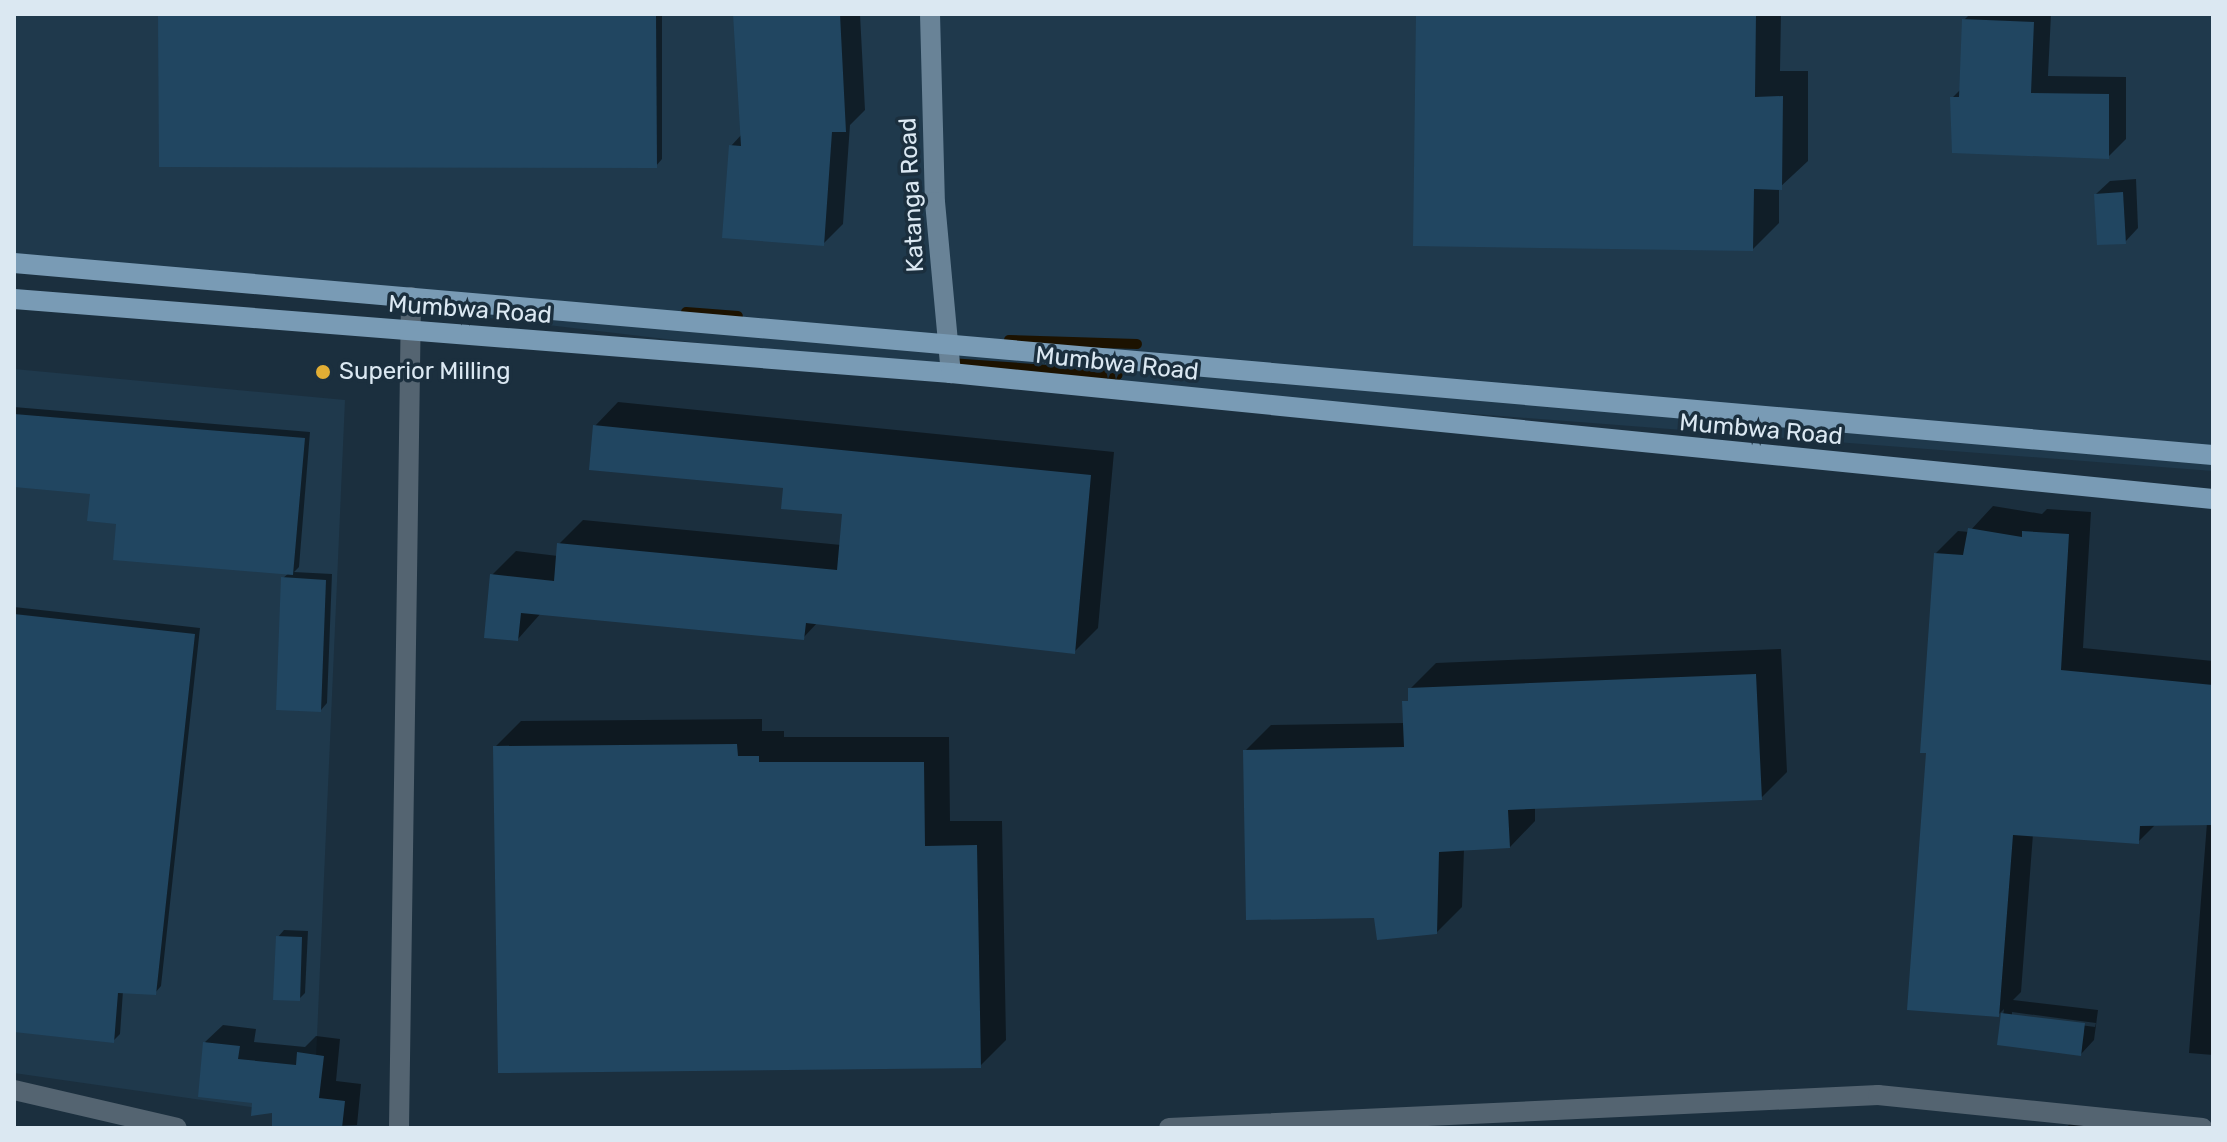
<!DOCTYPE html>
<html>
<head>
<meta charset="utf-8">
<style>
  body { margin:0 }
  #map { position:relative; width:2227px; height:1142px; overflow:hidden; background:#1b2f3e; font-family:Rubik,sans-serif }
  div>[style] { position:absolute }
  .built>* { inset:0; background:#1f394c }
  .shadow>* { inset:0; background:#0007 }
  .stream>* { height:10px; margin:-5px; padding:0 5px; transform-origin:5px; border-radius:5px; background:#1c1200 }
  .building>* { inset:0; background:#214661 }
  .street>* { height:20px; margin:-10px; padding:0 10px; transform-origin:10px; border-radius:10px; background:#546471 }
  .secondary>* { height:20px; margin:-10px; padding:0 10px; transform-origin:10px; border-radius:10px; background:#698397 }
  .primary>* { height:20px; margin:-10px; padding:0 10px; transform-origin:10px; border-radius:10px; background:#799bb5 }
  .dots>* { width:22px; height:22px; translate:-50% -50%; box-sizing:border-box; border:4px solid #1b2f3e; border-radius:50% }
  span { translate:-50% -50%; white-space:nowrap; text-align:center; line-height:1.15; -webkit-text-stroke:7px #1b2f3e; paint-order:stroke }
  .street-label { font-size:24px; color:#dbe8f2 }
  .poi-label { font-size:24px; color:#dbe8f2 }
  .left { translate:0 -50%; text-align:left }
  .frame { position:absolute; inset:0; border:16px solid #dbe8f2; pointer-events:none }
</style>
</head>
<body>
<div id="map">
  <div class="built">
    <div style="clip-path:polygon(14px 14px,2213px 14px,2213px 471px,957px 374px,14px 261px)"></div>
    <div style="clip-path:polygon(14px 369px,345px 400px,316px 1059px,264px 1109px,14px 1073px)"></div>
  </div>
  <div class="shadow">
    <div style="clip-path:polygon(160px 14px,662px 14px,662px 159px,656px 166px)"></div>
    <div style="clip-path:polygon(734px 14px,860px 14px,865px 110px,850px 125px,843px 224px,823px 244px,731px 146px,742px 134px)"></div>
    <div style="clip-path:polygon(1418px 14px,1781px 14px,1780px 71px,1808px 71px,1808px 161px,1779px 188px,1779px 223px,1753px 249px)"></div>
    <div style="clip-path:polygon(1970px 14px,2051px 14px,2048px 76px,2126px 77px,2126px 139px,2108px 157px,1952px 98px,1961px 89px,1964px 20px)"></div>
    <div style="clip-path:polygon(2136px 179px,2138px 228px,2125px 242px,2096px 194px,2110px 181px)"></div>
    <div style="clip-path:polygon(618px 402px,1114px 452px,1098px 628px,1074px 652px,818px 622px,803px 638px,542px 612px,518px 639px,492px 575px,516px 551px,558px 556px,559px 544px,583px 520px,841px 545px,844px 512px,786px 486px,595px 426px)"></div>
    <div style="clip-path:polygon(14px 407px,310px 432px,299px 567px,294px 572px,332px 574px,327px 703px,321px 710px,283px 578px,289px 573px,118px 522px,92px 492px,14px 485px)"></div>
    <div style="clip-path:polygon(evenodd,1993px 506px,2042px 514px,2047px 509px,2091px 512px,2083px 648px,2213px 661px,2213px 1055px,2189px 1053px,2207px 823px,2156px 824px,2138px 842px,2033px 834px,2021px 992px,2013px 1000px,2098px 1010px,2094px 1040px,2081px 1054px,1999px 1043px,2004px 1009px,1998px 1015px,1928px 752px,1935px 554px,1958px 531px,1969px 532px,1993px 506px,2012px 1012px,2096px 1023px,2095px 1027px,2012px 1016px,2012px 1012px)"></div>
    <div style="clip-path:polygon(14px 607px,200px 628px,161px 986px,155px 993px,123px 991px,120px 1034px,113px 1041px,14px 1030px)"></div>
    <div style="clip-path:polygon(1781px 649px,1787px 772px,1761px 798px,1535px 807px,1535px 821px,1510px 847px,1464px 849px,1462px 907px,1436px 933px,1376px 916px,1245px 751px,1271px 725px,1405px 723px,1410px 689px,1436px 663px)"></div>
    <div style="clip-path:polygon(762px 719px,762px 731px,784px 731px,784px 737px,949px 737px,950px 821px,1002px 821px,1006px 1040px,980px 1066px,495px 747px,521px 721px)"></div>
    <div style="clip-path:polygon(284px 930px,308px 931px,305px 993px,299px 999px,278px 937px)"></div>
    <div style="clip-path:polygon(223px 1025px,256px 1029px,254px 1042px,305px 1047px,316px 1036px,340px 1039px,336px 1081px,361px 1084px,357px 1125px,274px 1128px,274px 1111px,254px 1101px,205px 1042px)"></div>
    <div style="clip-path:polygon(2070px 1124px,2100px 1126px,2100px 1128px,2065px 1128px)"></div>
  </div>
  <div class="stream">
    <div style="left:686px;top:312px;width:52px;rotate:4.4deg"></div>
    <div style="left:1009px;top:340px;width:128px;rotate:1.8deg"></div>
    <div style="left:950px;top:363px;width:168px;rotate:4.1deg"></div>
  </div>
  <div class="building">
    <div style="clip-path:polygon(158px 14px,656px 14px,657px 168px,159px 167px)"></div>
    <div style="clip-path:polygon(733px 14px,840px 14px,846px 132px,832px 132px,824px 246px,722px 238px,729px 145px,741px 146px)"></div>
    <div style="clip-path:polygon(1416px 14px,1756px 14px,1755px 97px,1783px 96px,1782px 190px,1754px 189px,1753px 251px,1413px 246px)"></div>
    <div style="clip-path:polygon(1962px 19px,2034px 22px,2031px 93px,2109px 94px,2109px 159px,1952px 153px,1950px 97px,1959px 97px)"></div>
    <div style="clip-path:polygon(2123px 192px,2126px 244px,2097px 245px,2094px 194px)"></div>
    <div style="clip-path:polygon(14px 414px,305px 438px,293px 575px,113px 560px,116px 524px,87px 521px,90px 494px,14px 487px)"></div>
    <div style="clip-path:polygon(593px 425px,1091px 475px,1075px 654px,806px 623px,804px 640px,521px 613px,518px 641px,484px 638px,490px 574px,554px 581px,557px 543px,837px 570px,842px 514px,781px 509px,783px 488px,589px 470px)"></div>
    <div style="clip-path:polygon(1968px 528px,2022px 537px,2022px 531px,2069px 534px,2061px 670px,2213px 685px,2213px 825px,2140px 826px,2139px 844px,2013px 835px,1999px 1017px,1907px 1010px,1926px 753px,1920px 753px,1934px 553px,1963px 555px)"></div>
    <div style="clip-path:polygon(281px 577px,326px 580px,321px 712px,276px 710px)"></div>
    <div style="clip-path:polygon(14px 614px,195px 634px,156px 995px,118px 993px,114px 1043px,14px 1032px)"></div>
    <div style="clip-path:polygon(1756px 674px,1762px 800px,1508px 810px,1510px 848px,1439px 852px,1437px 934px,1377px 940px,1374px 918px,1246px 920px,1243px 750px,1404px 747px,1402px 701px,1408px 701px,1408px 688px)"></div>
    <div style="clip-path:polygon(737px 744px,738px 756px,759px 756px,759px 762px,924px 762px,925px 846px,977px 845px,981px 1068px,498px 1073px,493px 746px)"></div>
    <div style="clip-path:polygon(276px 936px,302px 937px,300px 1001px,273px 1000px)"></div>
    <div style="clip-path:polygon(2001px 1013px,2085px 1023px,2081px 1056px,1997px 1045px)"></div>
    <div style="clip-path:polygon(203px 1042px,240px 1046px,238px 1059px,296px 1065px,297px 1052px,324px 1056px,319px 1098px,345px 1101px,342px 1128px,272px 1128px,272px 1113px,251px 1116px,252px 1103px,198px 1097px)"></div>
  </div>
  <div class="street">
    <div style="left:14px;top:1090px;width:167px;rotate:13.1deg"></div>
    <div style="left:399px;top:1128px;width:831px;rotate:-89.17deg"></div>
    <div style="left:1169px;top:1128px;width:710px;rotate:-2.66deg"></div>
    <div style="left:1878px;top:1095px;width:326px;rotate:5.8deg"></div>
  </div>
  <div class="secondary">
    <div style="left:930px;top:14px;width:188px;rotate:88.5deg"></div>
    <div style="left:935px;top:202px;width:172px;rotate:84.7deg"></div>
  </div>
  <div class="primary">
    <div style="left:14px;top:263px;width:2207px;rotate:4.99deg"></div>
    <div style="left:14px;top:299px;width:940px;rotate:4.52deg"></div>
    <div style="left:951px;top:373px;width:1268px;rotate:5.7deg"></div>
  </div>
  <div class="dots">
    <div style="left:323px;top:372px;background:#e2ae34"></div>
  </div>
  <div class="street-label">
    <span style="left:912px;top:195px;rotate:-93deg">Katanga Road</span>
    <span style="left:470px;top:310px;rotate:4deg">Mumbwa Road</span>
    <span style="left:1117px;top:364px;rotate:6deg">Mumbwa Road</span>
    <span style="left:1761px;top:430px;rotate:5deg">Mumbwa Road</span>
  </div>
  <div class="poi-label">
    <span class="left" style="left:339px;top:372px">Superior Milling</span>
  </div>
  <div class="frame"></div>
</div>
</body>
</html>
